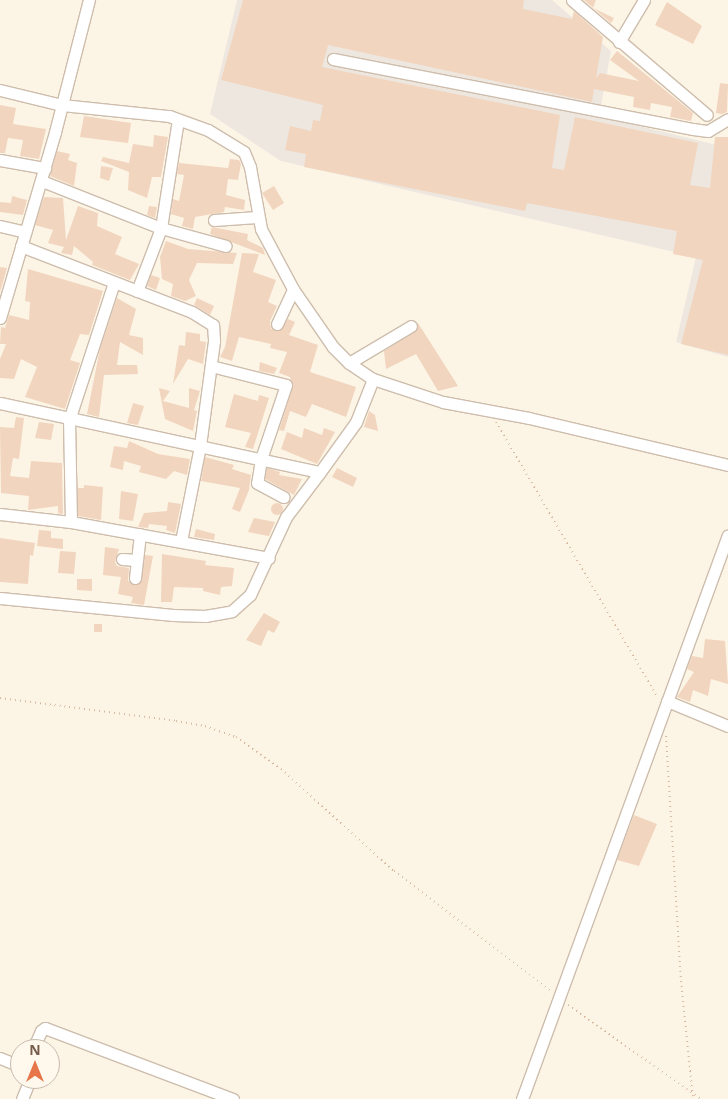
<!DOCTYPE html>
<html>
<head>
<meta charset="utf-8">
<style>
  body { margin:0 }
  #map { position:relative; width:728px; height:1099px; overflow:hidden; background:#fcf5e6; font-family:"Open Sans",sans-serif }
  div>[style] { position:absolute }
  .industrial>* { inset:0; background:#ede7e0 }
  .building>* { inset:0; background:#f2d5be }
  .round { border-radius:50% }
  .path>* { height:2px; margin-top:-1px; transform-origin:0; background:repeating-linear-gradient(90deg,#d7b9a0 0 1px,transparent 0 5px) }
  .roads { filter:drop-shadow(1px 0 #cebdac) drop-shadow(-1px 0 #cebdac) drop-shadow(0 1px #cebdac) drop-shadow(0 -1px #cebdac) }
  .minor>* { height:11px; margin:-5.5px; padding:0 5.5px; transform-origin:5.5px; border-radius:5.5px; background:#fff }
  span { translate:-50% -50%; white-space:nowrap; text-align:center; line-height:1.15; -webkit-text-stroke:4px #fff9ed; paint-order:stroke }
  .north { position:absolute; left:10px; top:1039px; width:50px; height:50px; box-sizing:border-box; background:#fff9ed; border:1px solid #c8baac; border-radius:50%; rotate:0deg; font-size:14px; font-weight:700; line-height:20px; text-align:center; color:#765c4a }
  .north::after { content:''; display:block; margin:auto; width:18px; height:22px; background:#e7764b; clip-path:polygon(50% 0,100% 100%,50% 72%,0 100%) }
</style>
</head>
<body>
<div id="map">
  <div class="industrial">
    <div style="clip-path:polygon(237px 0,552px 0,611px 51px,599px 116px,725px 147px,728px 136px,728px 357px,676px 342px,696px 257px,281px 161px,210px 114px)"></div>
  </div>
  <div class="building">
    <div style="clip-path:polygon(243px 0,524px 0,523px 9px,572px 19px,574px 11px,603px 37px,596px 78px,600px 73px,639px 81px,610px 60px,617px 51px,693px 113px,691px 121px,670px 117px,672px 107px,651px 103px,650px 110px,633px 107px,634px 97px,594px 89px,592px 102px,328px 45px,322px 67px,560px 115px,552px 168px,564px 170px,575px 117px,698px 143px,690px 185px,710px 188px,715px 137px,728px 137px,728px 355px,681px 344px,703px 260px,673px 254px,677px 231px,527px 203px,525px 211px,304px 167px,306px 154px,285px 150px,290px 126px,311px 131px,313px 120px,320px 121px,323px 105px,221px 80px)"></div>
    <div style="clip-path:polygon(584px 0,596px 0,593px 8px,614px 18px,611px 23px)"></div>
    <div style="clip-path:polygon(667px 2px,702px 26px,693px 44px,655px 25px)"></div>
    <div style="clip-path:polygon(720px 83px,728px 84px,727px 112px,722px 114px,716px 113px)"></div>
    <div style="clip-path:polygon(0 105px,16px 108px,13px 124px,46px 129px,39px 159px,20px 156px,23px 140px,8px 138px,5px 153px,0 153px)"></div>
    <div style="clip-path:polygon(84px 116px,131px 123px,128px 143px,80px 137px)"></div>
    <div style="clip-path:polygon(154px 135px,168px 137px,161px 177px,152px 177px,147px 198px,128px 190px,129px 172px,101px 161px,103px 157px,129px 163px,133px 144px,153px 147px)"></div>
    <div style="clip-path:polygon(57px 151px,70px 154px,68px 160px,77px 163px,74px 186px,50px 176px)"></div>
    <div style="clip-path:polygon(230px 159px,239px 160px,241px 164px,238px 180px,228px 179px,226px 195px,245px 200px,244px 210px,225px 207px,224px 212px,195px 217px,193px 229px,182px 226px,184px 218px,171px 214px,173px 199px,179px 201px,184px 175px,177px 174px,179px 163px,228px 168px)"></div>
    <div style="clip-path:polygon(101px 166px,113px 168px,109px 181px,100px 178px)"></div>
    <div style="clip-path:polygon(274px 186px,284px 203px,273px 210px,262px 193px)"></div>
    <div style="clip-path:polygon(12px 196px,27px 200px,23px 215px,0 212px,0 202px,11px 203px)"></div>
    <div style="clip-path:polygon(44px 197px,63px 198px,66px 240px,78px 206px,98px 213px,97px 226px,122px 237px,115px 254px,139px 264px,130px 280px,92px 265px,93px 262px,74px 246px,72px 255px,61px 253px,64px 247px,48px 243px,53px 230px,35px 225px)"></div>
    <div style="clip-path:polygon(149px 206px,157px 207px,155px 218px,147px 215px)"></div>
    <div style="clip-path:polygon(212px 227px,248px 234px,247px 240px,263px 248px,265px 255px,210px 234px)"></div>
    <div style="clip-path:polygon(166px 241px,188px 249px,237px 253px,233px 264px,197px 263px,189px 280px,196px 296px,185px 301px,171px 296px,173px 284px,162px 279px,160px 257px)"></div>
    <div style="clip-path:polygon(242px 253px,259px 254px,253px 272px,276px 280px,268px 302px,277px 306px,270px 321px,271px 329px,281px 330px,288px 319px,295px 322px,289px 335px,318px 345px,310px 372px,356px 387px,346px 417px,312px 404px,306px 417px,290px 411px,284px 431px,279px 430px,293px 387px,290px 377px,279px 373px,287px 352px,270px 348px,271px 344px,239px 337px,232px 361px,220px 357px,225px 347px)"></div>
    <div style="clip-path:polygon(0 267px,7px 268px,0 292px)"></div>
    <div style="clip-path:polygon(28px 269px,103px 291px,89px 335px,80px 334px,70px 360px,80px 363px,65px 409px,25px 397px,37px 367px,21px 359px,14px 379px,0 378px,0 359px,6px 344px,0 344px,1px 327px,5px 328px,9px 315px,29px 320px,30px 302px,25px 301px)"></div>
    <div style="clip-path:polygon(151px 275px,160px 278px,156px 290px,147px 286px)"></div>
    <div style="clip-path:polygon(117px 298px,136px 309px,129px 335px,143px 338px,143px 355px,120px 342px,117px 365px,137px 365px,138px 374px,104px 375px,99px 417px,87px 414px,100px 349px)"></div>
    <div style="clip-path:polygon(197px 298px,214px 306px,210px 315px,194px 305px)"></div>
    <div style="clip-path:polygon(418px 323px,458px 386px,438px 391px,416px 354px,386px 369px,384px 351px,415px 332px)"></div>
    <div style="clip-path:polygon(186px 332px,200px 334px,200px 341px,206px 342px,203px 364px,188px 359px,173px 384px,179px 345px,185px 346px)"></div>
    <div style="clip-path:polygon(260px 362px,277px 368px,274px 374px,259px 371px)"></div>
    <div style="clip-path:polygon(159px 388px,170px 391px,163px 401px,189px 408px,189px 388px,200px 391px,194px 410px,197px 411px,193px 431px,165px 419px)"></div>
    <div style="clip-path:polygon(234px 394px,258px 401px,259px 395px,269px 398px,253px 449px,245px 447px,251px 433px,225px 427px)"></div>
    <div style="clip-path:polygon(133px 403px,144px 406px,138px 425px,127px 423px)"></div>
    <div style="clip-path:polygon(369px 411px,375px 415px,378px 431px,364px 427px)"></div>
    <div style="clip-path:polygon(16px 417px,24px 418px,19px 459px,13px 458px,10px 476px,29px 478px,31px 461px,62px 463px,63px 514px,58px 513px,58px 506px,28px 510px,29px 496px,1px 493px,0 427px,14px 428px)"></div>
    <div style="clip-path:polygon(39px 422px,54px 424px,51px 440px,35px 438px)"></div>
    <div style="clip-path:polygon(304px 428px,322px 435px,324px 428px,335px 432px,317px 464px,281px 449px,287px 432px,302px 438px)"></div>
    <div style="clip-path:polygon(129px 441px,158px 454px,190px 459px,187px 475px,174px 471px,166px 479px,139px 472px,141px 466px,124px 461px,123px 470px,110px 467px,114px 446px,127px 448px)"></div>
    <div style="clip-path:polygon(205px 457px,234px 465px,232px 469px,251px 475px,249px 490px,240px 512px,232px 509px,240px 488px,201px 481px)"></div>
    <div style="clip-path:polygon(267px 468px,280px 472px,279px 475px,302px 479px,294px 495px,265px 479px)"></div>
    <div style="clip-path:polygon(337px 468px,357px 478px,353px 487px,332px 477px)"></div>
    <div style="clip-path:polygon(84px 485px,103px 487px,101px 520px,78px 516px,78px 488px,84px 488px)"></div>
    <div style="clip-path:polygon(121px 491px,138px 494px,133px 521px,119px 519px)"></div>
    <div style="clip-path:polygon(168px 502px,181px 504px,175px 533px,166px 530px,167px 526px,149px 524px,148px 528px,138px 527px,144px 513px,167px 511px)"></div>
    <div class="round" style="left:271px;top:503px;width:12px;height:12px"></div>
    <div style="clip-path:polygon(254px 518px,275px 522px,269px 536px,248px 532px)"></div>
    <div style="clip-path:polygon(196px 529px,215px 534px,214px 540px,194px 537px)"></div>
    <div style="clip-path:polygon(39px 530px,51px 531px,51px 538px,63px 539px,63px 549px,37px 546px)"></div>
    <div style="clip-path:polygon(0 538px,35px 543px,33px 556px,30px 555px,28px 584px,0 582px)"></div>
    <div style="clip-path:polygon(105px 547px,119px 549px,115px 562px,117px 566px,129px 568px,128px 581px,134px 585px,142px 579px,145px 555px,153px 556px,144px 605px,131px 603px,133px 597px,118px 594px,121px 577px,103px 575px)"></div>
    <div style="clip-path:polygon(60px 551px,76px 552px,74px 574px,58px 573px)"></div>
    <div style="clip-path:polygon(162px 554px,206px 561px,205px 565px,234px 568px,232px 586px,221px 587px,220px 595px,203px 591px,203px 588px,174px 587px,172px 602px,161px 602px)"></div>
    <div style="clip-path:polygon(77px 579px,92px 579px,92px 591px,77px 590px)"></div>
    <div style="clip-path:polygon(264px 613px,280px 622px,274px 633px,268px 630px,261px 646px,246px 640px)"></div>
    <div style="clip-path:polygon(94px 624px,102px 624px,102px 632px,94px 632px)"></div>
    <div style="clip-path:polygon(705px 639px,725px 641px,728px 684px,711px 679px,708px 696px,693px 690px,690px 702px,677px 697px,694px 672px,687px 669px,692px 656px,703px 658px)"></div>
    <div style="clip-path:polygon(634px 815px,657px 824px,639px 866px,617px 860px)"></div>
  </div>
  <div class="path">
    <div style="left:496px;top:422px;width:318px;rotate:59.6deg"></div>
    <div style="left:0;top:698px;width:177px;rotate:7.4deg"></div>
    <div style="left:176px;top:721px;width:29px;rotate:10deg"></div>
    <div style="left:205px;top:726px;width:33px;rotate:20deg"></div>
    <div style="left:236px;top:737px;width:55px;rotate:35.4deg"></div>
    <div style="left:281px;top:769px;width:152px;rotate:42.1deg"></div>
    <div style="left:394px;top:871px;width:198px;rotate:37.4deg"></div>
    <div style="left:666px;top:736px;width:245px;rotate:86.5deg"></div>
    <div style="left:681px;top:981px;width:119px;rotate:84.2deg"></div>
    <div style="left:568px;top:1005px;width:163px;rotate:35.3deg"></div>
  </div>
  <div class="roads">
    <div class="minor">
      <div style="left:572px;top:0;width:177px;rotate:40.4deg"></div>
      <div style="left:619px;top:42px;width:49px;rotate:-59.2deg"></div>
      <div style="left:333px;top:59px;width:367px;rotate:11deg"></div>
      <div style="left:693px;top:129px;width:15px;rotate:8deg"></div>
      <div style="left:708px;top:131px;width:23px;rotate:-31deg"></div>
      <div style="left:0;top:90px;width:64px;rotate:13.6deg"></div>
      <div style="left:62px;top:105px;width:108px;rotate:5.9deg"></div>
      <div style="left:169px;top:116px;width:41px;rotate:19.7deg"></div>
      <div style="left:208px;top:130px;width:42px;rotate:31.4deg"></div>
      <div style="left:244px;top:152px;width:16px;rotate:68deg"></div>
      <div style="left:250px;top:167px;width:63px;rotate:79.9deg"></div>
      <div style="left:261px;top:229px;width:68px;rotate:61.9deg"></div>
      <div style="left:293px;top:289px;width:70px;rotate:55.4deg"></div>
      <div style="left:333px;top:347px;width:23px;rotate:45deg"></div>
      <div style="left:349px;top:363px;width:29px;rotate:34deg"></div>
      <div style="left:373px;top:379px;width:74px;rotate:18.2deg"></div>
      <div style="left:443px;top:402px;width:87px;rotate:10.5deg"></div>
      <div style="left:529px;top:418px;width:204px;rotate:13.3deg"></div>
      <div style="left:0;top:160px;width:46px;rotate:10.1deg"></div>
      <div style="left:42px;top:181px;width:128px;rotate:21.6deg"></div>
      <div style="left:161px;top:228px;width:67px;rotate:15.5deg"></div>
      <div style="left:214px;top:220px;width:43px;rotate:-4deg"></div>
      <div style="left:0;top:226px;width:26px;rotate:13deg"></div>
      <div style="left:21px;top:246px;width:183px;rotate:21.1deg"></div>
      <div style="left:192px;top:312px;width:25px;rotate:32deg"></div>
      <div style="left:213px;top:325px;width:16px;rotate:86deg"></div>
      <div style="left:214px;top:341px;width:106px;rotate:97.6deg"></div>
      <div style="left:200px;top:446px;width:97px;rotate:101.3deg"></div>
      <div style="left:137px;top:291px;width:67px;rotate:-69.1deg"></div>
      <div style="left:161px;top:228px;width:110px;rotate:-81.1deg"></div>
      <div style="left:0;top:318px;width:194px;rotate:-73.5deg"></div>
      <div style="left:55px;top:132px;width:136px;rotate:-75.6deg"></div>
      <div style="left:277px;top:324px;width:38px;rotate:-65deg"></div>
      <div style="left:349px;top:363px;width:72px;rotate:-30.8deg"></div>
      <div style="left:211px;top:366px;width:77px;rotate:14.2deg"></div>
      <div style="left:286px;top:385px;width:78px;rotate:108.7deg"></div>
      <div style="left:261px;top:459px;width:24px;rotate:99deg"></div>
      <div style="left:257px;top:483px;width:30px;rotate:28deg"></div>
      <div style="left:0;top:403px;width:327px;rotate:12.2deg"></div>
      <div style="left:320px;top:472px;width:62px;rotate:-54.2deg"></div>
      <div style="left:356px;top:422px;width:46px;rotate:-68.4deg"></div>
      <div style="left:0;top:514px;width:71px;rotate:6.4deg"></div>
      <div style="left:71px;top:522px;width:201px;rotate:10.3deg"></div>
      <div style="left:71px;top:522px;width:102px;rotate:-91.1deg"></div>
      <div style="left:69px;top:420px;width:145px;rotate:-71.9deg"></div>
      <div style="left:122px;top:559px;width:15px;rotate:4deg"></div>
      <div style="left:135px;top:578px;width:44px;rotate:-83.5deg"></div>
      <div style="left:0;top:598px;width:174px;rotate:5.6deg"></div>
      <div style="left:173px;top:615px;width:32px;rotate:2deg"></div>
      <div style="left:205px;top:616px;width:27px;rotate:-10deg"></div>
      <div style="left:232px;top:611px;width:24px;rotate:-42deg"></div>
      <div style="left:250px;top:595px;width:86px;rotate:-65.2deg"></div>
      <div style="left:286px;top:517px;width:56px;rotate:-52.9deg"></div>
      <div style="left:667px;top:701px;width:66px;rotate:22.3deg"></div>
      <div style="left:33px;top:1049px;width:20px;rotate:-66deg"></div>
      <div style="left:41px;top:1031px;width:5px;rotate:-37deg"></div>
      <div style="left:45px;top:1028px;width:201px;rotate:20.7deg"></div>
      <div style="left:0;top:1058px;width:22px;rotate:22deg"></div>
      <div style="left:22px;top:1099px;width:22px;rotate:-68deg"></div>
      <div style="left:522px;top:1099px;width:600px;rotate:-69.94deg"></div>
    </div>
  </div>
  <div class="north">N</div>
</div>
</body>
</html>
